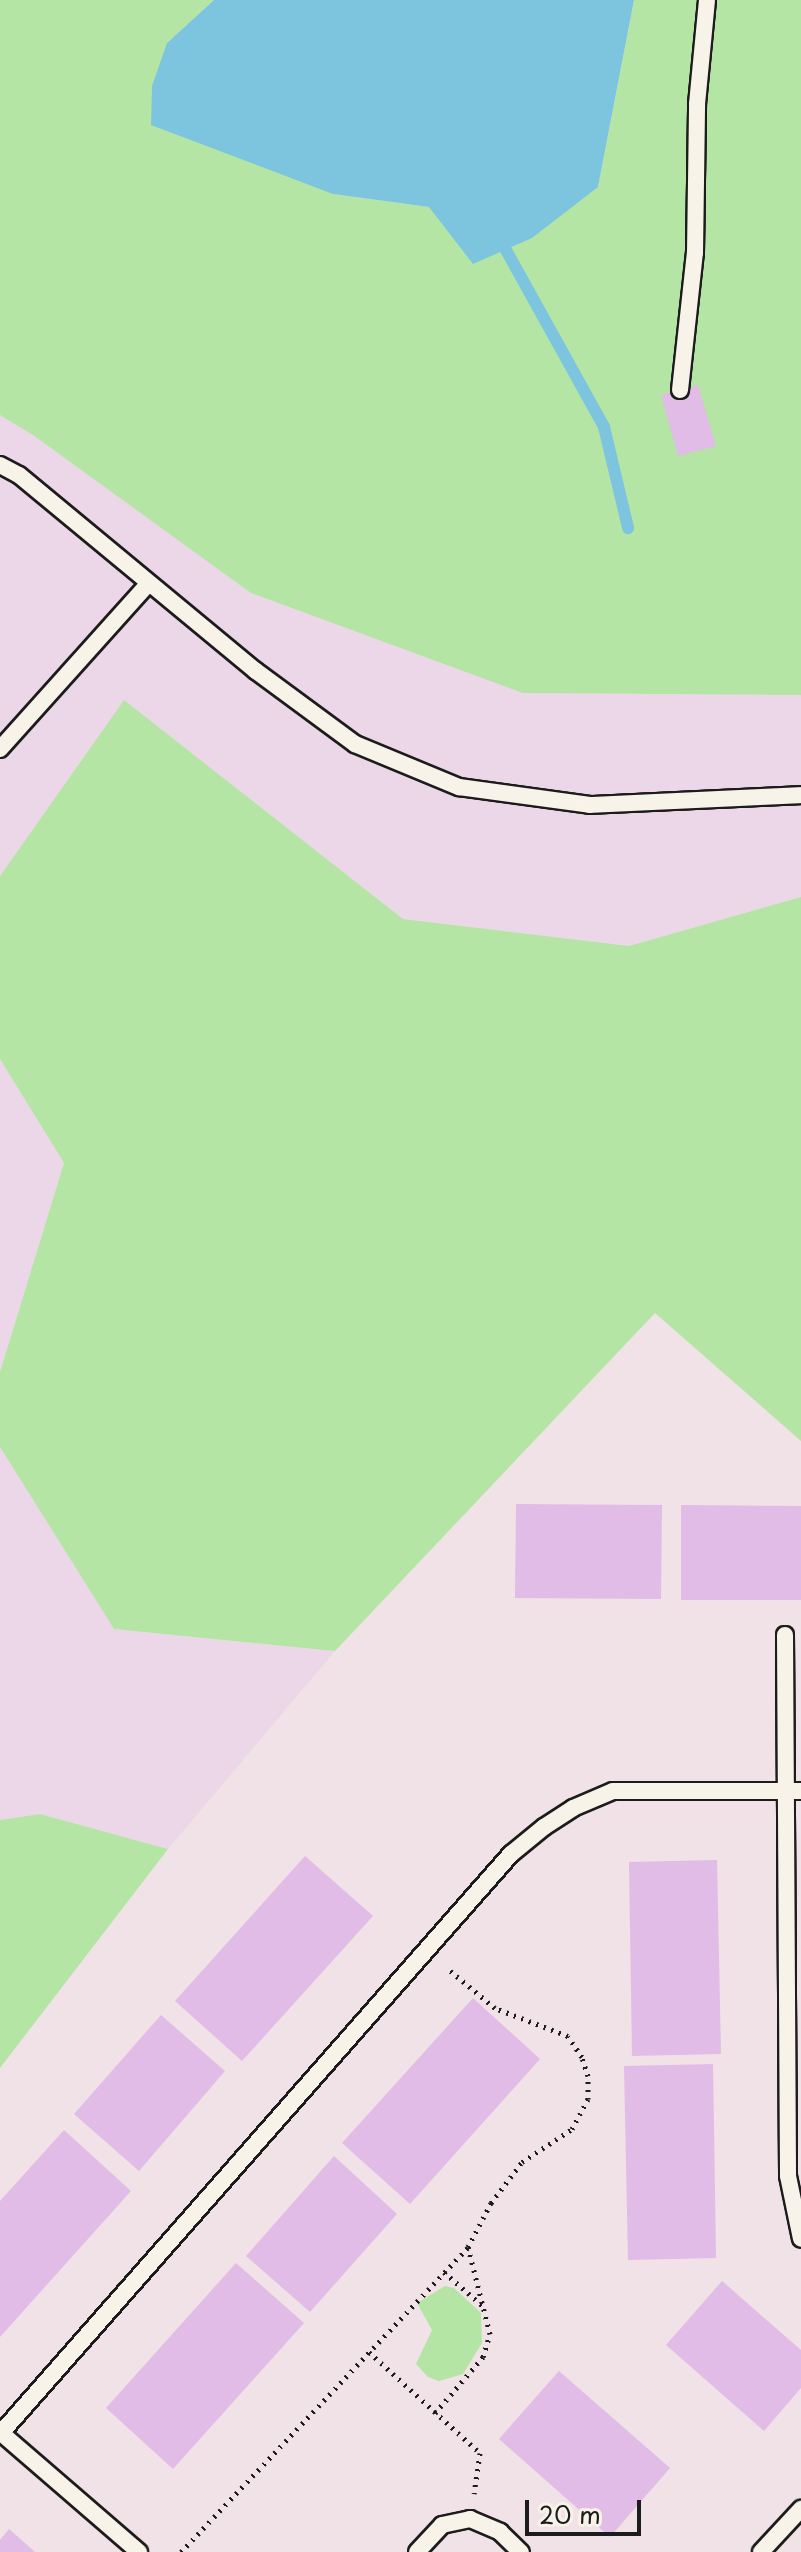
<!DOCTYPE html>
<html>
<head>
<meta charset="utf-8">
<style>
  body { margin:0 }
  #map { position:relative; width:801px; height:2552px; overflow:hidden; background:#f0e2e7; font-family:"Playpen Sans",sans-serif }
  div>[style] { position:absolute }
  .built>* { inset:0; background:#ebd7e7 }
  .green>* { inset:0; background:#b4e5a5 }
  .water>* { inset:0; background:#7dc5de }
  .stream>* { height:12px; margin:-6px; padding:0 6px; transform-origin:6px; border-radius:6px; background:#7dc5de }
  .building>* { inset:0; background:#e0bce6 }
  .path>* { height:5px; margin-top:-2.5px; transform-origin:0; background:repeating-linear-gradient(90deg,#1c1c1c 0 2px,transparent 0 8px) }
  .roads { filter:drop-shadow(2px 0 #1c1c1c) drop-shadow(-2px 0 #1c1c1c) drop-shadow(0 2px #1c1c1c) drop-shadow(0 -2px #1c1c1c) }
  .lane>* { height:16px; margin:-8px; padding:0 8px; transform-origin:8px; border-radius:8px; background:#f7f3e8 }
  span { translate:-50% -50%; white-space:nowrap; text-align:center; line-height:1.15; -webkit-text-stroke:8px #f7f3e8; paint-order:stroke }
  .scale { position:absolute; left:525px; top:2500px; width:116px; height:36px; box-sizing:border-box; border:4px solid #1c1c1c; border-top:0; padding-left:10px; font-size:24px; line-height:28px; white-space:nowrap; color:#1c1c1c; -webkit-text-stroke:6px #f7f3e8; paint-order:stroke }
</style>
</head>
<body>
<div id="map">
  <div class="built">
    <div style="clip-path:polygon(0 415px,523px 693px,801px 695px,801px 897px,629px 946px,403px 919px,124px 700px,0 876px)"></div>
    <div style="clip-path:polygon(0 1059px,64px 1163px,0 1372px)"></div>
    <div style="clip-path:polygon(0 1447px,114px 1629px,335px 1651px,168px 1849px,40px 1814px,0 1820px)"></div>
  </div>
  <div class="green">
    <div style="clip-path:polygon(0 0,214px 0,167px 43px,333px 194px,429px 207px,598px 187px,634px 0,801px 0,801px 695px,523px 693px,251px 593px,33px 435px,0 415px)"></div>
    <div style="clip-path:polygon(124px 700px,403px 919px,629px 946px,801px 897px,801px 1441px,655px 1313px,335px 1651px,114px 1629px,0 1447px,0 1372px,64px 1163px,0 1059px,0 876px)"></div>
    <div style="clip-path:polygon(40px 1814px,168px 1849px,0 2068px,0 1820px)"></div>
    <div style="clip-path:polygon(445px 2286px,454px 2288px,481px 2313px,482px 2343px,463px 2374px,439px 2381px,428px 2377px,416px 2364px,432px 2330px,417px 2303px)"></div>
  </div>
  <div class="water">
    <div style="clip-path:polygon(214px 0,634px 0,598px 187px,532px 238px,473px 264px,429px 207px,333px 194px,151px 125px,152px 86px,167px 43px)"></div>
  </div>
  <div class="stream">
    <div style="left:506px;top:250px;width:202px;rotate:61deg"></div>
    <div style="left:604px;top:427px;width:104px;rotate:76.6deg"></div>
  </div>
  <div class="building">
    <div style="clip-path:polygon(698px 385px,716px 446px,678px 456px,661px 395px)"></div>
    <div style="clip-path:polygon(516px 1504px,662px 1505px,661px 1599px,515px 1598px)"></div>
    <div style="clip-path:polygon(681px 1505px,801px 1506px,801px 1600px,681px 1600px)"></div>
    <div style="clip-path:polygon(305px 1856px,373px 1916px,242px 2061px,175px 2001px)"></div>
    <div style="clip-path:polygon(717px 1860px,721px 2054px,632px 2056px,629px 1862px)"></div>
    <div style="clip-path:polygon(473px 1998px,540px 2059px,410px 2204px,342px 2143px)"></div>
    <div style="clip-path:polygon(161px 2015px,225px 2071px,139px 2171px,74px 2114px)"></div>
    <div style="clip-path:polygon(713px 2064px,716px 2258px,628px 2260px,624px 2066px)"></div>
    <div style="clip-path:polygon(64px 2130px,131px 2191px,0 2337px,0 2201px)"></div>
    <div style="clip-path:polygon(334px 2156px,397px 2214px,310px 2312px,246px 2256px)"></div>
    <div style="clip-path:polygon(236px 2263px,304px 2323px,173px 2469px,106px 2408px)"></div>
    <div style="clip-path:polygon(722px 2281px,801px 2350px,801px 2388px,764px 2431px,666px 2345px)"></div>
    <div style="clip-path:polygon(559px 2371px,670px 2468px,610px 2537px,499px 2439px)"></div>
    <div style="clip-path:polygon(9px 2529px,35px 2552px,0 2552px,0 2540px)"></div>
  </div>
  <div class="path">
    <div style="left:444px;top:2272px;width:53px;rotate:41.2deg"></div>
    <div style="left:369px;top:2352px;width:150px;rotate:42.3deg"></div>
    <div style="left:480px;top:2453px;width:41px;rotate:98.3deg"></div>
    <div style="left:435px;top:2413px;width:74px;rotate:-49.4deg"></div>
    <div style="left:483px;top:2357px;width:24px;rotate:-73deg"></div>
    <div style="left:490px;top:2334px;width:90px;rotate:-104.2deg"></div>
    <div style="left:181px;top:2552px;width:419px;rotate:-46.7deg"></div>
    <div style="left:468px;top:2247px;width:50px;rotate:-62.4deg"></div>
    <div style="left:491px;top:2203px;width:51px;rotate:-52.9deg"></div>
    <div style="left:522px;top:2162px;width:60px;rotate:-33.4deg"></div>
    <div style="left:572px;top:2129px;width:34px;rotate:-62deg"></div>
    <div style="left:588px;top:2099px;width:23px;rotate:-90deg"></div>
    <div style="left:588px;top:2076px;width:20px;rotate:-108deg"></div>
    <div style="left:582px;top:2057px;width:25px;rotate:-124deg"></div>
    <div style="left:568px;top:2036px;width:78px;rotate:-159deg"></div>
    <div style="left:495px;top:2008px;width:62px;rotate:-140.2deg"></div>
  </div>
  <div class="roads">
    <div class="lane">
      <div style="left:680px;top:390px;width:138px;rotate:-83.8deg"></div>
      <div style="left:695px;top:253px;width:149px;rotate:-89.2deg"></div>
      <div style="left:697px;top:104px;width:104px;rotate:-84.5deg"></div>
      <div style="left:0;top:465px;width:21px;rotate:28deg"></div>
      <div style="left:19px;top:475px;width:308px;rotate:39.6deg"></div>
      <div style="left:256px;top:671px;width:123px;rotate:36.4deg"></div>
      <div style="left:355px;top:744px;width:113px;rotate:22.5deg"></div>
      <div style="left:459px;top:787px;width:132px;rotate:7.8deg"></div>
      <div style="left:590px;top:805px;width:211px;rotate:-2.7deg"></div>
      <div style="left:0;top:749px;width:222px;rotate:-48.1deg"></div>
      <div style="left:785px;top:1635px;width:541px;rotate:89.68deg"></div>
      <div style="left:788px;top:2176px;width:64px;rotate:78.3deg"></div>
      <div style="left:139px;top:2552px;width:182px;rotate:-139.2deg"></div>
      <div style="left:1px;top:2433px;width:772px;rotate:-48.63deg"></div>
      <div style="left:511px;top:1854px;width:43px;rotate:-39.3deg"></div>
      <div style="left:544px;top:1827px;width:35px;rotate:-33deg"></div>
      <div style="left:573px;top:1808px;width:43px;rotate:-23deg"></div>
      <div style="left:613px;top:1791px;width:188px"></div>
      <div style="left:417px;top:2552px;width:37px;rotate:-47deg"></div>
      <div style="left:442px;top:2525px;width:29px;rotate:-12deg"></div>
      <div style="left:470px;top:2519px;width:33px;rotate:23deg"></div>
      <div style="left:500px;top:2532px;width:29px;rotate:44deg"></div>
      <div style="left:761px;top:2552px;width:59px;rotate:-47.1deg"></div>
    </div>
  </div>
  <div class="scale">20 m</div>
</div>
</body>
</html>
